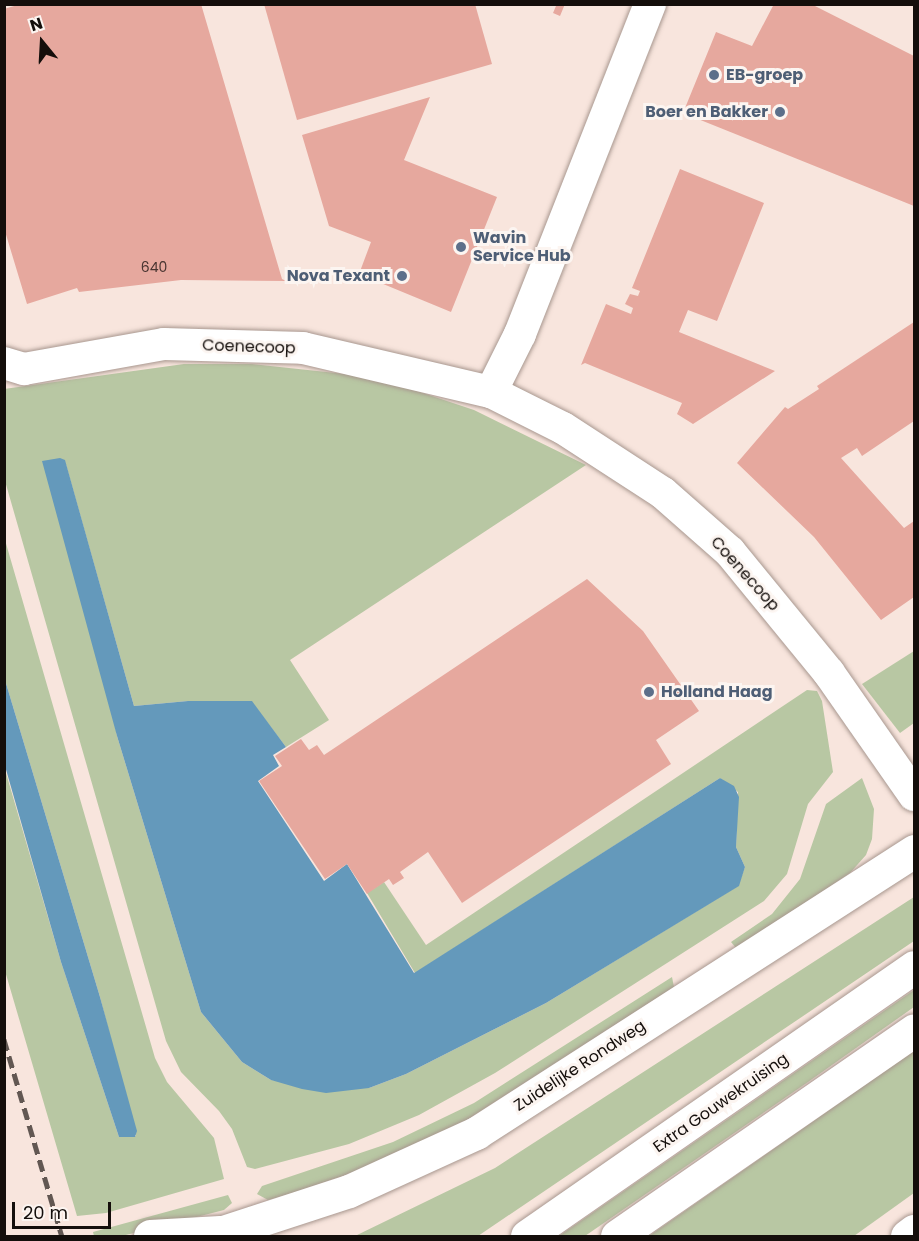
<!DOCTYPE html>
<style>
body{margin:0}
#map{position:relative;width:919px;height:1241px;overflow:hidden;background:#f8e5dd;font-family:Poppins,sans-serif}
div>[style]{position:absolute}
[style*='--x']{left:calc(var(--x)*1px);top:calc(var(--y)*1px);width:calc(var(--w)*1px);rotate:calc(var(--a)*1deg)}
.green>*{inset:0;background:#b8c7a3}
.water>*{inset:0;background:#6499bb}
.building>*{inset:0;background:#e6a89e}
.roads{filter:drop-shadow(0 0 2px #a8978f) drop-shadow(0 0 2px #a8978f)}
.street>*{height:32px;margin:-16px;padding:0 16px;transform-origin:16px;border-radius:16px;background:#fff}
.secondary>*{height:33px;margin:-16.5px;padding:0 16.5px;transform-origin:16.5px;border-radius:16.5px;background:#fff}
.primary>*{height:33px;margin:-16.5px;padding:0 16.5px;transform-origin:16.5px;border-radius:16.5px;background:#fff}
.highway>*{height:33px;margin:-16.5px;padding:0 16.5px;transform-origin:16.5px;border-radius:16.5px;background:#fff}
.rail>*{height:4.5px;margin-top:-2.25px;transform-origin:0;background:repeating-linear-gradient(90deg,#625752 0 12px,transparent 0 18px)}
.dots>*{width:16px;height:16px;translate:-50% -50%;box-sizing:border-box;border:3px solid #fcf5f1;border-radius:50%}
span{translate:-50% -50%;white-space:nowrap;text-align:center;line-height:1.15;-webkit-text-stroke:6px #fcf5f1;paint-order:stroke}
.number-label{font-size:14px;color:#483430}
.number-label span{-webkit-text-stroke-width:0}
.service-label{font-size:16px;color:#4e5e75;font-weight:700}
.left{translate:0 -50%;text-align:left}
.right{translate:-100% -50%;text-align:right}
.street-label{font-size:16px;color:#140e0b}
.frame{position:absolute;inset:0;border:6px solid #140e0b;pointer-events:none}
.north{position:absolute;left:12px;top:12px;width:60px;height:60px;-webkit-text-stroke:4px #fcf5f1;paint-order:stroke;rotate:342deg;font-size:16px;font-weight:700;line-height:24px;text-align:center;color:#140e0b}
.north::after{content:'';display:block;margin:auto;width:21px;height:27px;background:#140e0b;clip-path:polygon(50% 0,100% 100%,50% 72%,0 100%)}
.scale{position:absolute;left:12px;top:1202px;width:99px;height:27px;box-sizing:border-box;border:3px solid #140e0b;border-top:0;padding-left:8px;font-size:18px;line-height:21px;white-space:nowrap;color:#140e0b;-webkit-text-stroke:4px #fcf5f1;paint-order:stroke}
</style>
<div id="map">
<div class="green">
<div style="clip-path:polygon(184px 364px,252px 364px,345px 374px,402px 386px,474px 410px,586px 465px,290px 660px,329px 720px,286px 747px,251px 701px,188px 701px,134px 706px,65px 461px,117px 736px,201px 1012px,242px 1062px,271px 1080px,369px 1088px,406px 1074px,546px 1003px,738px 886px,745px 867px,736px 847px,738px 792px,720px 778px,415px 973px,367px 893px,384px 882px,426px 945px,807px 690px,817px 691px,822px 701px,833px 772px,808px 804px,787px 874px,764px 901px,495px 1073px,419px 1115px,349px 1144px,255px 1169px,247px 1167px,232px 1129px,219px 1111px,181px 1072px,166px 1041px,5px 481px,4px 389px)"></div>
<div style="clip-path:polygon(5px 540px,155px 1058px,167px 1082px,214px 1138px,224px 1179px,106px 1213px,77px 1216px,5px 971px,4px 766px,61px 962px,119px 1137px,136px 1136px,100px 997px,5px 680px)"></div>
<div style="clip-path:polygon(914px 651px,914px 723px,900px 733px,862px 684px)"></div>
<div style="clip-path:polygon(862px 778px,874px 809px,872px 839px,866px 855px,850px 873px,737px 949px,731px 942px,772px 914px,800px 879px,826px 804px)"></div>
<div style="clip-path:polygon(914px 897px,914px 941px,478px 1236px,355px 1236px,495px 1168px)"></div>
<div style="clip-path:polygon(672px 977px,674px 987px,462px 1123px,360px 1170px,290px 1194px,268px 1200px,257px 1194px,262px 1186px,393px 1142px,474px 1103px)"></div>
<div style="clip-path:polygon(914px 990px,914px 1007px,808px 1082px,585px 1236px,559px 1236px)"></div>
<div style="clip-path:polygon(914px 1051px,914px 1193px,854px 1236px,649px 1236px)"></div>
<div style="clip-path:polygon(228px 1195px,232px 1203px,224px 1210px,122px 1236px,94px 1236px,93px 1232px)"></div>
</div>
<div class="water">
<div style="clip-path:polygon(60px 458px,65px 460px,134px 706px,188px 701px,252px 701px,286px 747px,273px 755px,279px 766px,258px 781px,324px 881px,347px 864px,414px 973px,720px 778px,734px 786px,739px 797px,736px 847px,745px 867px,739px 886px,546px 1003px,406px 1074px,369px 1088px,326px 1093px,302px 1089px,271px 1080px,242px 1062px,201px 1012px,117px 736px,42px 461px)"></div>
<div style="clip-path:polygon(5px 680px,100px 997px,137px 1131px,135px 1137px,119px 1137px,61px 962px,5px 766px)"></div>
</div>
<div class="building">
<div style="clip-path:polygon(21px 4px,201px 4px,282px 279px,286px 281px,181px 280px,79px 292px,77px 288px,27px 304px,4px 228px,4px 9px)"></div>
<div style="clip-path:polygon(264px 4px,475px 4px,492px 64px,297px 120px)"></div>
<div style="clip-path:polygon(551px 4px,565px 4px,560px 16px,553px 13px,556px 6px)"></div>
<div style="clip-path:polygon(774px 4px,811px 4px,914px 56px,914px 206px,683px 113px,716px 32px,752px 46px)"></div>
<div style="clip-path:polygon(430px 97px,404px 160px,497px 197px,451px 312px,359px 274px,371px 242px,329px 226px,302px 135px)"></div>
<div style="clip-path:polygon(680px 169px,764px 203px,717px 321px,688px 310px,679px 332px,775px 371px,693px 424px,677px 414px,682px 403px,585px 363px,581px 365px,606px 304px,631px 314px,633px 308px,625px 304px,630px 294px,638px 296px,640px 291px,632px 288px)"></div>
<div style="clip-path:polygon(914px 322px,914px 421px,862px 456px,857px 448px,841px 458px,904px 528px,914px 521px,914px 597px,881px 620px,814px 537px,737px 463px,785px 407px,788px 409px,819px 389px,817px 386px)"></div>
<div style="clip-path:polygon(587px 579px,643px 631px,699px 711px,656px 740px,671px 764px,462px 903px,428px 852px,400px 872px,404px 878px,393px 885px,389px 879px,367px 894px,347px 864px,325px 879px,259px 781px,282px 766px,275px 756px,301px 739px,309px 750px,317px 745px,324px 755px)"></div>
</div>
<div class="roads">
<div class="street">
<div style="--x:650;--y:4;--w:355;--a:111.5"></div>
<div style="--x:520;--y:334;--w:65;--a:116.6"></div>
<div style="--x:491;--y:392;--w:80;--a:26.6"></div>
<div style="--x:563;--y:428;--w:119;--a:33"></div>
<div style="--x:663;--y:493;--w:89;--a:41.4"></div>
<div style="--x:730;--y:552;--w:156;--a:50.7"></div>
<div style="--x:829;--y:673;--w:149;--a:55.1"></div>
<div style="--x:4;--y:363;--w:21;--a:17"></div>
<div style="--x:24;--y:369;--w:142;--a:-10.1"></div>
<div style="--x:164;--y:344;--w:139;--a:1.6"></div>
<div style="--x:303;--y:348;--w:193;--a:13.2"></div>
</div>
<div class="secondary">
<div style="--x:150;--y:1236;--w:70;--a:-3.3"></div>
<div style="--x:211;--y:1236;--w:145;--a:-18.1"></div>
<div style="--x:349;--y:1191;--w:140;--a:-24.5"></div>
<div style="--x:476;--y:1133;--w:521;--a:-32.77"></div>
</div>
<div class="primary">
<div style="--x:527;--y:1236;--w:471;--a:-34.8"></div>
<div style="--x:617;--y:1236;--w:361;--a:-34.7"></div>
</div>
<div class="highway">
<div style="--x:907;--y:1236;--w:9;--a:-36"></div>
</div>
</div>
<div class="rail">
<div style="--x:4;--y:1039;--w:205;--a:73.6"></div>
</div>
<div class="dots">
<div style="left:714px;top:75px;background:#5c6f8a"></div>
<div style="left:780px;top:112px;background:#5c6f8a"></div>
<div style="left:461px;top:247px;background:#5c6f8a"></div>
<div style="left:402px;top:276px;background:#5c6f8a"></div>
<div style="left:649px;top:692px;background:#5c6f8a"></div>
</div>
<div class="number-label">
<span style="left:154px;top:267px">640</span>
</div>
<div class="service-label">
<span class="left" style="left:726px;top:75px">EB-groep</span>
<span class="right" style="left:768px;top:112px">Boer en Bakker</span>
<span class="left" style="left:473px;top:247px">Wavin<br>Service Hub</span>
<span class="right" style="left:390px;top:276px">Nova Texant</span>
<span class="left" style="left:661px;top:692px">Holland Haag</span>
</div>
<div class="street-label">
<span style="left:249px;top:347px;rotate:2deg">Coenecoop</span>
<span style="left:745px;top:574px;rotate:48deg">Coenecoop</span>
<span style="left:580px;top:1066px;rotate:-33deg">Zuidelijke Rondweg</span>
<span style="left:721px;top:1103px;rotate:-35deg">Extra Gouwekruising</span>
</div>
<div class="frame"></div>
<div class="north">N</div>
<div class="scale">20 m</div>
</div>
